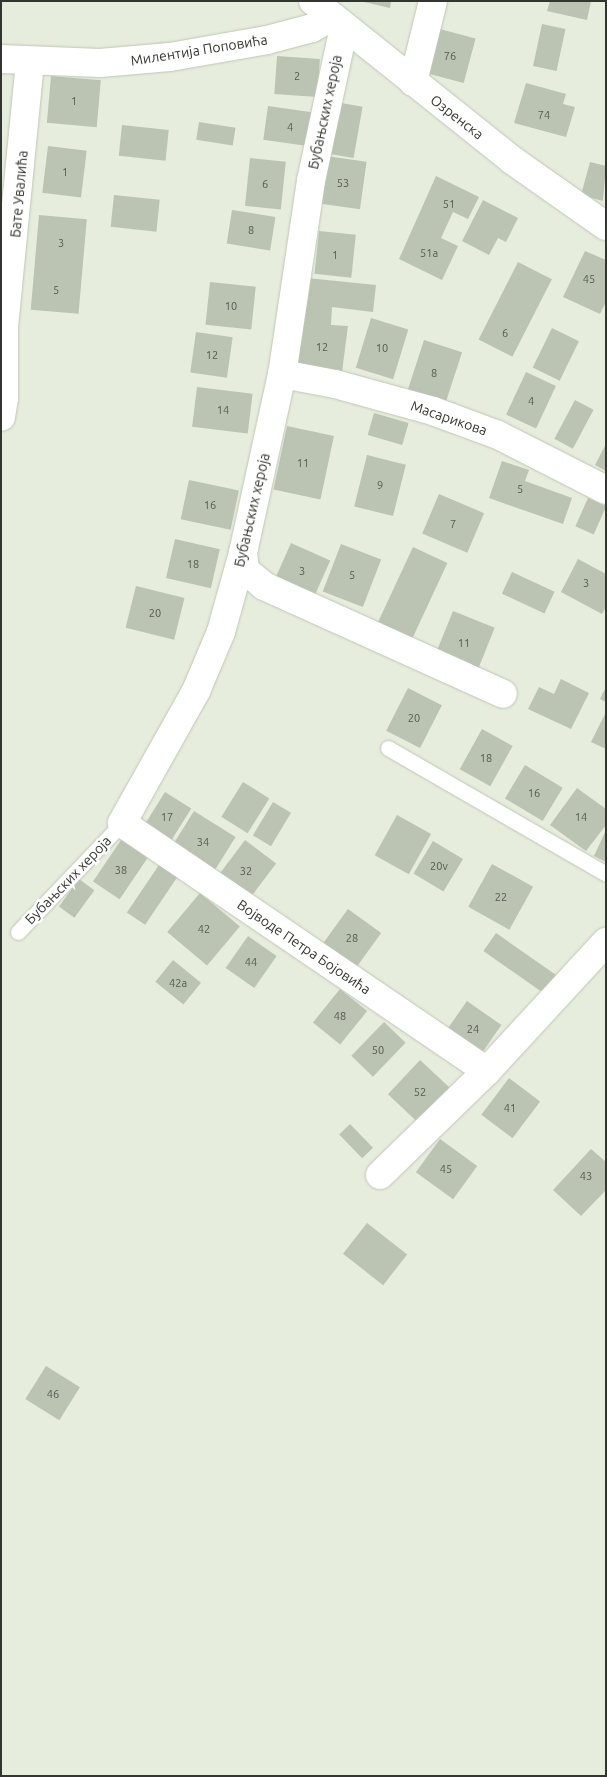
<!DOCTYPE html>
<meta charset="utf-8">
<style>
body{margin:0}
#map{position:relative;width:607px;height:1777px;overflow:hidden;background:#e6eddd;font-family:Ubuntu,sans-serif}
div>[style]{position:absolute}
[style*='--x']{left:calc(var(--x)*1px);top:calc(var(--y)*1px);width:calc(var(--w)*1px);rotate:calc(var(--a)*1deg)}
.building>*{inset:0;background:#bbc3b3;transform-origin:0 0}
.roads{filter:drop-shadow(0 0 1px #bfc6b6) drop-shadow(0 0 1px #bfc6b6)}
.lane>*{height:15px;margin:-7.5px;padding:0 7.5px;transform-origin:7.5px;border-radius:7.5px;background:#fff}
.street>*{height:28px;margin:-14px;padding:0 14px;transform-origin:14px;border-radius:14px;background:#fff}
span{translate:-50% -50%;white-space:nowrap;text-align:center;line-height:1.15;-webkit-text-stroke:5px #fff;paint-order:stroke}
.number-label{font-size:11px;color:#555951}
.number-label span{-webkit-text-stroke-width:0}
.street-label{font-size:14px;color:#333630}
.frame{position:absolute;inset:0;border:2px solid #333630;pointer-events:none}
</style>
<div id="map">
<div class="building">
<div style="clip-path:polygon(360px 1px,391px 1px,390px 8px)"></div>
<div style="clip-path:polygon(550px 1px,591px 1px,587px 20px,547px 11px)"></div>
<div style="left:542px;top:24px;width:24px;height:43px;rotate:12deg"></div>
<div style="left:436px;top:28px;width:41px;height:46px;rotate:15deg"></div>
<div style="left:277px;top:56px;width:43px;height:38px;rotate:4deg"></div>
<div style="left:51px;top:76px;width:50px;height:47px;rotate:5deg"></div>
<div style="clip-path:polygon(526px 83px,566px 94px,563px 104px,575px 107px,566px 137px,514px 123px)"></div>
<div style="left:335px;top:102px;width:28px;height:52px;rotate:10deg"></div>
<div style="left:268px;top:106px;width:50px;height:34px;rotate:8deg"></div>
<div style="left:199px;top:122px;width:37px;height:18px;rotate:9deg"></div>
<div style="left:122px;top:125px;width:47px;height:31px;rotate:6deg"></div>
<div style="left:48px;top:146px;width:39px;height:47px;rotate:7deg"></div>
<div style="left:326px;top:156px;width:41px;height:48px;rotate:8deg"></div>
<div style="left:250px;top:158px;width:36px;height:48px;rotate:6deg"></div>
<div style="clip-path:polygon(590px 162px,606px 166px,603px 201px,581px 195px)"></div>
<div style="clip-path:polygon(436px 176px,479px 197px,468px 219px,453px 212px,441px 238px,458px 246px,442px 280px,399px 259px)"></div>
<div style="left:114px;top:195px;width:46px;height:32px;rotate:6deg"></div>
<div style="clip-path:polygon(483px 200px,518px 218px,506px 242px,498px 238px,489px 255px,462px 241px)"></div>
<div style="left:232px;top:210px;width:44px;height:34px;rotate:9deg"></div>
<div style="left:39px;top:215px;width:48px;height:95px;rotate:5deg"></div>
<div style="left:319px;top:231px;width:37px;height:43px;rotate:6deg"></div>
<div style="clip-path:polygon(585px 251px,606px 260px,606px 302px,600px 314px,563px 297px)"></div>
<div style="left:518px;top:262px;width:38px;height:87px;rotate:27deg"></div>
<div style="clip-path:polygon(307px 278px,376px 285px,373px 312px,332px 307px,331px 325px,348px 326px,342px 372px,297px 367px)"></div>
<div style="left:210px;top:282px;width:46px;height:43px;rotate:6deg"></div>
<div style="left:371px;top:318px;width:39px;height:52px;rotate:17deg"></div>
<div style="left:552px;top:328px;width:30px;height:44px;rotate:26deg"></div>
<div style="left:196px;top:332px;width:37px;height:41px;rotate:8deg"></div>
<div style="left:424px;top:340px;width:40px;height:56px;rotate:18deg"></div>
<div style="left:526px;top:372px;width:33px;height:47px;rotate:25deg"></div>
<div style="left:197px;top:387px;width:56px;height:40px;rotate:7deg"></div>
<div style="left:575px;top:400px;width:21px;height:44px;rotate:28deg"></div>
<div style="left:374px;top:413px;width:36px;height:23px;rotate:16deg"></div>
<div style="left:287px;top:426px;width:48px;height:65px;rotate:12deg"></div>
<div style="clip-path:polygon(606px 444px,606px 471px,595px 465px)"></div>
<div style="left:367px;top:455px;width:40px;height:53px;rotate:14deg"></div>
<div style="clip-path:polygon(502px 461px,529px 470px,525px 481px,572px 498px,563px 524px,489px 498px)"></div>
<div style="left:189px;top:480px;width:51px;height:40px;rotate:12deg"></div>
<div style="left:439px;top:494px;width:49px;height:43px;rotate:23deg"></div>
<div style="left:588px;top:498px;width:20px;height:31px;rotate:24deg"></div>
<div style="left:175px;top:539px;width:46px;height:40px;rotate:13deg"></div>
<div style="left:291px;top:543px;width:43px;height:43px;rotate:24deg"></div>
<div style="left:341px;top:544px;width:43px;height:51px;rotate:21deg"></div>
<div style="left:413px;top:547px;width:38px;height:84px;rotate:25deg"></div>
<div style="clip-path:polygon(578px 559px,606px 574px,606px 607px,602px 614px,561px 592px)"></div>
<div style="left:512px;top:572px;width:47px;height:24px;rotate:25deg"></div>
<div style="left:136px;top:586px;width:50px;height:43px;rotate:14deg"></div>
<div style="left:453px;top:611px;width:45px;height:50px;rotate:22deg"></div>
<div style="clip-path:polygon(561px 679px,589px 693px,571px 729px,528px 709px,539px 687px,554px 694px)"></div>
<div style="clip-path:polygon(606px 687px,606px 702px,600px 699px)"></div>
<div style="left:408px;top:688px;width:38px;height:48px;rotate:27deg"></div>
<div style="clip-path:polygon(606px 712px,606px 749px,591px 742px)"></div>
<div style="left:482px;top:729px;width:35px;height:46px;rotate:29deg"></div>
<div style="left:525px;top:765px;width:44px;height:39px;rotate:31deg"></div>
<div style="left:243px;top:782px;width:31px;height:41px;rotate:32deg"></div>
<div style="clip-path:polygon(577px 788px,606px 809px,606px 825px,586px 851px,550px 825px)"></div>
<div style="left:165px;top:792px;width:31px;height:40px;rotate:32deg"></div>
<div style="left:273px;top:802px;width:21px;height:39px;rotate:31deg"></div>
<div style="left:194px;top:811px;width:49px;height:43px;rotate:32deg"></div>
<div style="left:397px;top:815px;width:39px;height:46px;rotate:29deg"></div>
<div style="clip-path:polygon(606px 830px,606px 862px,594px 856px)"></div>
<div style="left:121px;top:840px;width:32px;height:50px;rotate:34deg"></div>
<div style="left:245px;top:840px;width:39px;height:49px;rotate:37deg"></div>
<div style="left:433px;top:841px;width:35px;height:38px;rotate:31deg"></div>
<div style="left:161px;top:862px;width:22px;height:61px;rotate:34deg"></div>
<div style="left:492px;top:864px;width:47px;height:49px;rotate:29deg"></div>
<div style="left:79px;top:879px;width:19px;height:34px;rotate:36deg"></div>
<div style="left:200px;top:893px;width:52px;height:51px;rotate:40deg"></div>
<div style="left:348px;top:909px;width:41px;height:43px;rotate:36deg"></div>
<div style="left:496px;top:933px;width:79px;height:22px;rotate:35deg"></div>
<div style="left:248px;top:936px;width:35px;height:39px;rotate:35deg"></div>
<div style="left:173px;top:960px;width:36px;height:28px;rotate:39deg"></div>
<div style="left:340px;top:989px;width:35px;height:43px;rotate:39deg"></div>
<div style="left:467px;top:1001px;width:42px;height:39px;rotate:35deg"></div>
<div style="left:384px;top:1022px;width:30px;height:47px;rotate:44deg"></div>
<div style="left:420px;top:1060px;width:44px;height:47px;rotate:43deg"></div>
<div style="left:509px;top:1078px;width:39px;height:46px;rotate:37deg"></div>
<div style="left:350px;top:1124px;width:33px;height:15px;rotate:46deg"></div>
<div style="left:440px;top:1139px;width:46px;height:41px;rotate:36deg"></div>
<div style="clip-path:polygon(591px 1149px,606px 1162px,606px 1190px,581px 1216px,553px 1190px)"></div>
<div style="left:367px;top:1223px;width:51px;height:39px;rotate:38deg"></div>
<div style="left:46px;top:1366px;width:40px;height:39px;rotate:32deg"></div>
</div>
<div class="roads">
<div class="lane">
<div style="--x:388;--y:748;--w:252;--a:30"></div>
<div style="--x:18;--y:932;--w:151;--a:-46.3"></div>
</div>
<div class="street">
<div style="--x:313;--y:1;--w:255;--a:38.6"></div>
<div style="--x:512;--y:160;--w:115;--a:35.1"></div>
<div style="--x:344;--y:27;--w:157;--a:102.1"></div>
<div style="--x:311;--y:181;--w:195;--a:98.5"></div>
<div style="--x:282;--y:374;--w:183;--a:102.3"></div>
<div style="--x:243;--y:553;--w:82;--a:105.6"></div>
<div style="--x:221;--y:632;--w:64;--a:113"></div>
<div style="--x:196;--y:691;--w:151;--a:119.3"></div>
<div style="--x:122;--y:823;--w:441;--a:34.2"></div>
<div style="--x:1;--y:59;--w:99;--a:2.3"></div>
<div style="--x:100;--y:63;--w:70;--a:-4.9"></div>
<div style="--x:170;--y:57;--w:98;--a:-9.9"></div>
<div style="--x:267;--y:40;--w:47;--a:-14.9"></div>
<div style="--x:312;--y:28;--w:23;--a:-29"></div>
<div style="--x:413;--y:82;--w:83;--a:-76.1"></div>
<div style="--x:282;--y:374;--w:54;--a:10.7"></div>
<div style="--x:335;--y:384;--w:102;--a:15.4"></div>
<div style="--x:433;--y:411;--w:69;--a:20.3"></div>
<div style="--x:498;--y:435;--w:121;--a:27"></div>
<div style="--x:1;--y:417;--w:19;--a:-81"></div>
<div style="--x:4;--y:398;--w:71;--a:-90"></div>
<div style="--x:4;--y:327;--w:267;--a:-84.4"></div>
<div style="--x:243;--y:553;--w:17;--a:83"></div>
<div style="--x:245;--y:570;--w:25;--a:40"></div>
<div style="--x:264;--y:586;--w:262;--a:24.3"></div>
<div style="--x:380;--y:1175;--w:149;--a:-44.2"></div>
<div style="--x:487;--y:1071;--w:176;--a:-47.3"></div>
</div>
</div>
<div class="number-label">
<span style="left:450px;top:56px">76</span>
<span style="left:297px;top:76px">2</span>
<span style="left:74px;top:101px">1</span>
<span style="left:544px;top:115px">74</span>
<span style="left:290px;top:127px">4</span>
<span style="left:65px;top:172px">1</span>
<span style="left:343px;top:183px">53</span>
<span style="left:265px;top:184px">6</span>
<span style="left:449px;top:204px">51</span>
<span style="left:251px;top:230px">8</span>
<span style="left:61px;top:243px">3</span>
<span style="left:429px;top:253px">51a</span>
<span style="left:335px;top:255px">1</span>
<span style="left:589px;top:279px">45</span>
<span style="left:56px;top:290px">5</span>
<span style="left:231px;top:306px">10</span>
<span style="left:505px;top:333px">6</span>
<span style="left:322px;top:347px">12</span>
<span style="left:382px;top:348px">10</span>
<span style="left:212px;top:355px">12</span>
<span style="left:434px;top:373px">8</span>
<span style="left:531px;top:401px">4</span>
<span style="left:223px;top:410px">14</span>
<span style="left:303px;top:463px">11</span>
<span style="left:380px;top:485px">9</span>
<span style="left:520px;top:489px">5</span>
<span style="left:210px;top:505px">16</span>
<span style="left:453px;top:524px">7</span>
<span style="left:193px;top:564px">18</span>
<span style="left:302px;top:571px">3</span>
<span style="left:352px;top:575px">5</span>
<span style="left:586px;top:583px">3</span>
<span style="left:155px;top:613px">20</span>
<span style="left:464px;top:643px">11</span>
<span style="left:414px;top:718px">20</span>
<span style="left:486px;top:758px">18</span>
<span style="left:534px;top:793px">16</span>
<span style="left:167px;top:817px">17</span>
<span style="left:581px;top:817px">14</span>
<span style="left:203px;top:842px">34</span>
<span style="left:439px;top:866px">20v</span>
<span style="left:121px;top:870px">38</span>
<span style="left:246px;top:871px">32</span>
<span style="left:501px;top:897px">22</span>
<span style="left:204px;top:929px">42</span>
<span style="left:352px;top:938px">28</span>
<span style="left:251px;top:962px">44</span>
<span style="left:178px;top:983px">42a</span>
<span style="left:340px;top:1016px">48</span>
<span style="left:473px;top:1029px">24</span>
<span style="left:378px;top:1050px">50</span>
<span style="left:420px;top:1092px">52</span>
<span style="left:510px;top:1108px">41</span>
<span style="left:446px;top:1169px">45</span>
<span style="left:586px;top:1176px">43</span>
<span style="left:53px;top:1394px">46</span>
</div>
<div class="street-label">
<span style="left:199px;top:50px;rotate:-9deg">Милентија Поповића</span>
<span style="left:325px;top:112px;rotate:-78deg">Бубањских хероја</span>
<span style="left:457px;top:117px;rotate:38deg">Озренска</span>
<span style="left:19px;top:194px;rotate:-85deg">Бате Увалића</span>
<span style="left:449px;top:418px;rotate:19deg">Масарикова</span>
<span style="left:252px;top:510px;rotate:-77deg">Бубањских хероја</span>
<span style="left:68px;top:880px;rotate:-46deg">Бубањских хероја</span>
<span style="left:304px;top:947px;rotate:34deg">Војводе Петра Бојовића</span>
</div>
<div class="frame"></div>
</div>
